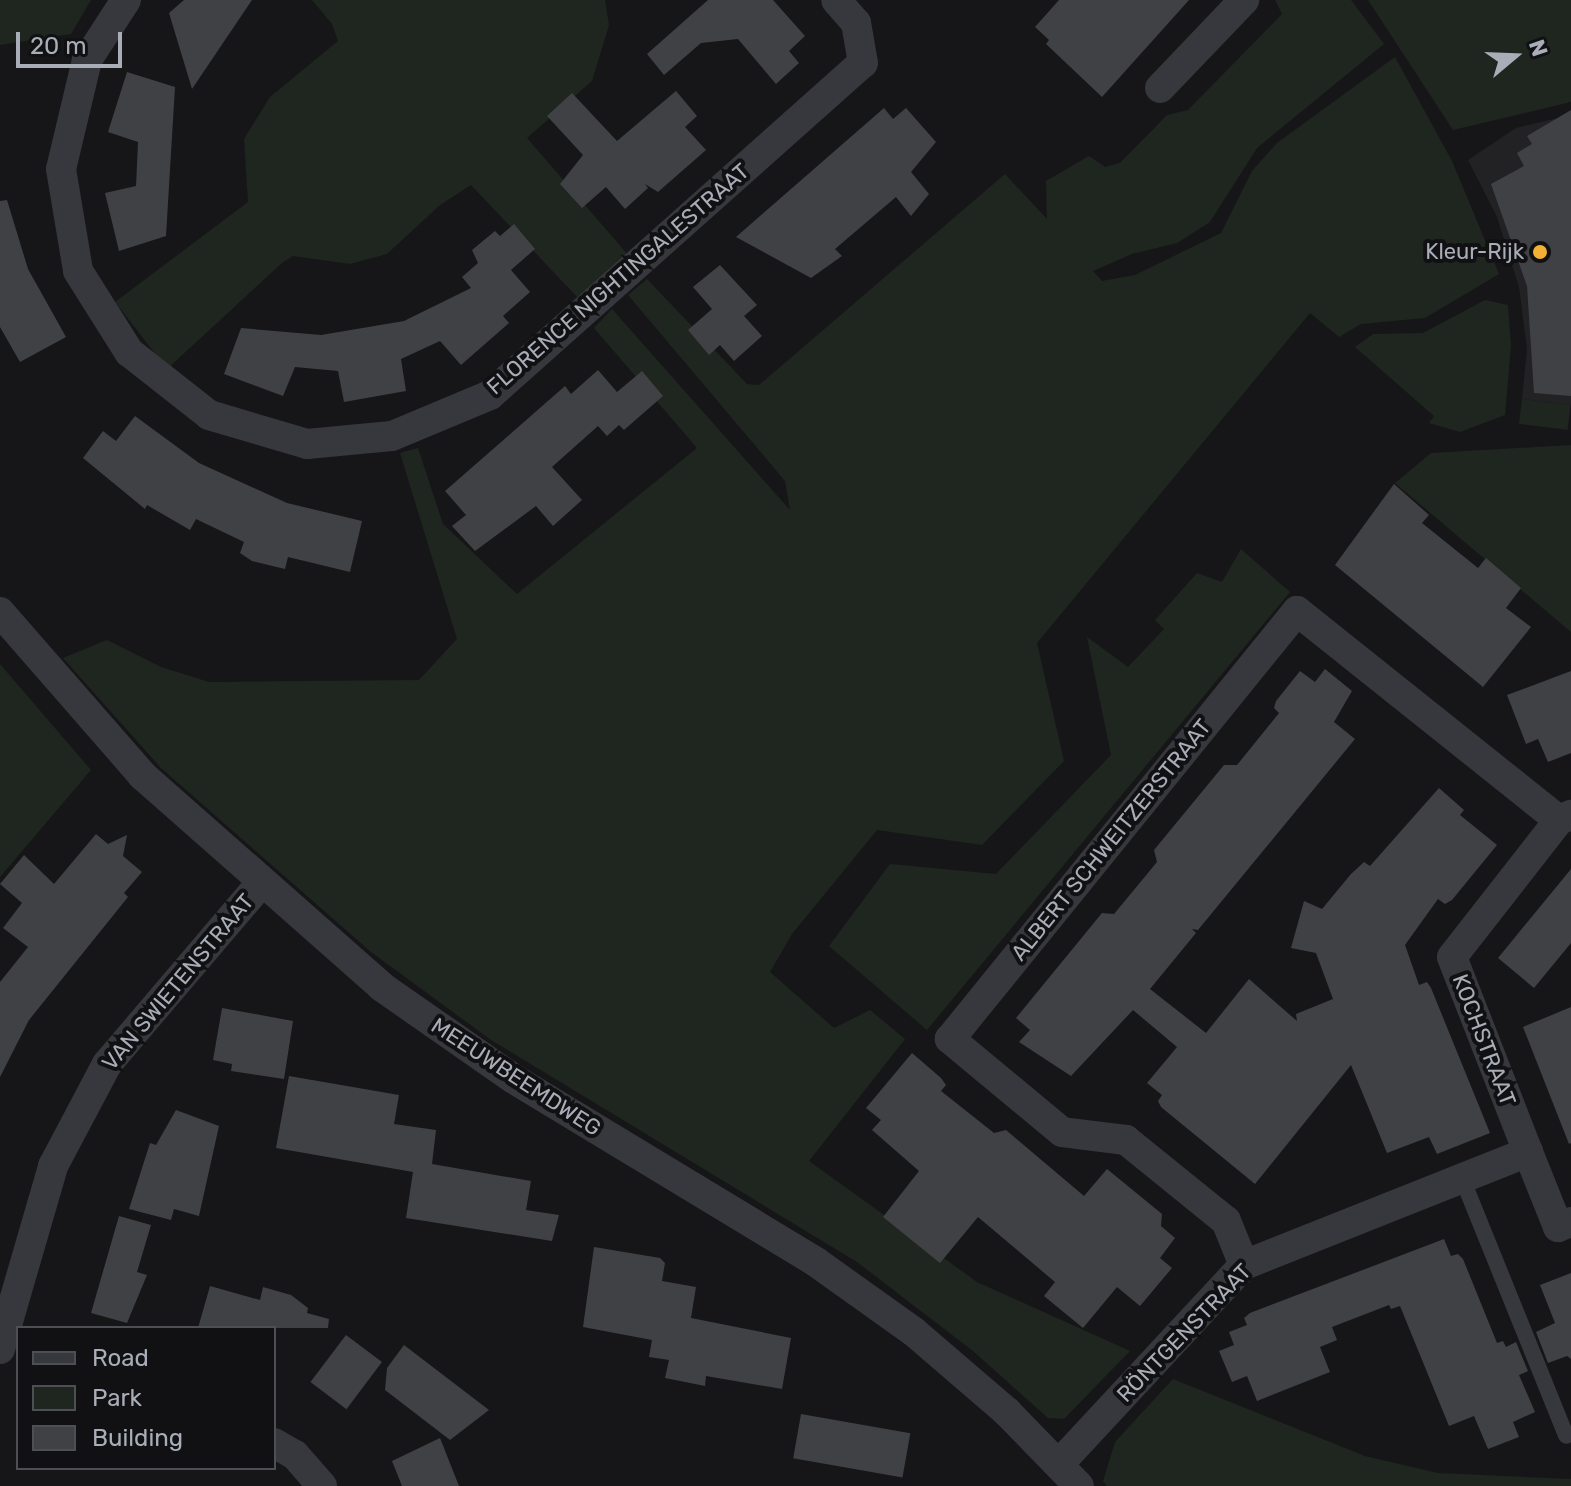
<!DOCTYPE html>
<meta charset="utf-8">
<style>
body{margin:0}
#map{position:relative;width:1571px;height:1486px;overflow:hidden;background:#161618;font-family:Rubik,sans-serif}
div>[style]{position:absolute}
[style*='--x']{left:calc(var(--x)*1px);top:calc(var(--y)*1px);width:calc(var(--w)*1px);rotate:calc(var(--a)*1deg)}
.built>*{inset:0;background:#222225}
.green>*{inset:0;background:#1e261f;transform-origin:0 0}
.building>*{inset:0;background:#404145;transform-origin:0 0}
.service>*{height:16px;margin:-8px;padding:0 8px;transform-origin:8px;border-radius:8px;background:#37383d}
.minor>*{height:30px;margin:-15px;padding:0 15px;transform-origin:15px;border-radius:15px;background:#37383d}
.dots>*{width:22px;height:22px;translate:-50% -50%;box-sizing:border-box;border:4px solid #111113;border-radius:50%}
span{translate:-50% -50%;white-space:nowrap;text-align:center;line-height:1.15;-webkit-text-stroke:8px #111113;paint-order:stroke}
.poi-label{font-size:22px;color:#a8adb8}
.right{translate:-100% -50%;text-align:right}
.street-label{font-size:22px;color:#a8adb8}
.legend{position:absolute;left:16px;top:1326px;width:260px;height:144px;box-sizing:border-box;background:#111113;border:2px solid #4d4f55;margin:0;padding:10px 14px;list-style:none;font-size:24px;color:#a8adb8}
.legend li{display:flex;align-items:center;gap:16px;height:40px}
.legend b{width:40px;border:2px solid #4d4f55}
.north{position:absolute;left:1475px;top:16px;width:80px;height:80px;-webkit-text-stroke:6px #111113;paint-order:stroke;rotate:71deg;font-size:22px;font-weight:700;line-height:32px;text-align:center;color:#a8adb8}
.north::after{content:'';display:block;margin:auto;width:28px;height:36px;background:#a8adb8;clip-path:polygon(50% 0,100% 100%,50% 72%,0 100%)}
.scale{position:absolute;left:16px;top:32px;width:106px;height:36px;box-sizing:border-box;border:4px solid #a8adb8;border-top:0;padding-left:10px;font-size:24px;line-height:28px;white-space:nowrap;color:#a8adb8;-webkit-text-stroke:6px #111113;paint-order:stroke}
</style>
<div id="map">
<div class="built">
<div style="clip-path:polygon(1571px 115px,1571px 405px,1522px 399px,1527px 349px,1519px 287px,1497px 217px,1468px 160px,1516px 128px)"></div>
</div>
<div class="green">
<div style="clip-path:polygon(0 0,91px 0,71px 34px,0 45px)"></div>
<div style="clip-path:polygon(312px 0,605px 0,609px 25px,592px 81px,527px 138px,629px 256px,580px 300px,471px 185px,440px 205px,387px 254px,350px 264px,293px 256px,283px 262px,167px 369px,115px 302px,248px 202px,244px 139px,270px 97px,338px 41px,332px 24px)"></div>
<div style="clip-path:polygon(1275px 0,1351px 0,1384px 44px,1257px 148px,1210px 222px,1177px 243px,1132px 254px,1093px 271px,1102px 281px,1135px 275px,1221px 233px,1252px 171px,1277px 143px,1395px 57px,1452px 161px,1499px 274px,1425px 318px,1361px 324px,1339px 337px,1310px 313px,1037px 643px,1064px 761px,982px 845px,877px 830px,792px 934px,770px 972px,834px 1028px,870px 1010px,905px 1039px,809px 1161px,977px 1282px,1130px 1351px,1064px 1419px,1048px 1418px,973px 1351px,857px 1262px,491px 1040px,371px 952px,161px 768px,63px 658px,107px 640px,161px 667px,209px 682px,419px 680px,457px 639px,400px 453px,418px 448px,443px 524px,517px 594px,697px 448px,594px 328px,612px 309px,790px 510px,785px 481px,628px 295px,647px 279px,747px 384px,759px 385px,1005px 174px,1047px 219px,1046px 181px,1089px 156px,1105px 167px,1120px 163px,1167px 115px,1188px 110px,1282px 14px)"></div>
<div style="clip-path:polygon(1368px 0,1571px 0,1571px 102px,1453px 130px)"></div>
<div style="clip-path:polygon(1485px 300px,1508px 305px,1511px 346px,1505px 415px,1460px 432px,1429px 423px,1434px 416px,1355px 347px,1373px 334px,1423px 333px)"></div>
<div style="left:1522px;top:399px;width:49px;height:25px;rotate:7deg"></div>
<div style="clip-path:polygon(1571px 445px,1571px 632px,1395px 483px,1431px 453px)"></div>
<div style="clip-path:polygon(1241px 549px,1290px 592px,927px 1030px,829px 946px,890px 864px,996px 874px,1111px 755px,1087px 637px,1128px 667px,1164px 629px,1155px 620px,1197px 573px,1222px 582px)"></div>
<div style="clip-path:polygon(0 664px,91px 770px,0 877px)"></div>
<div style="clip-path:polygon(1173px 1379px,1365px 1456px,1438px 1473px,1571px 1479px,1571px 1486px,1107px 1486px,1103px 1481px,1115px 1442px)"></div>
</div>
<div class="building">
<div style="clip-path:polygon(184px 0,252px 0,192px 89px,169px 13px)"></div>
<div style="clip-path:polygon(708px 0,773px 0,805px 36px,789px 51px,799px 63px,776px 84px,738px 39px,701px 43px,664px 75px,647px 54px)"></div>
<div style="clip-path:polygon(1059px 0,1189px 0,1102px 97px,1046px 44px,1049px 40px,1035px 27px)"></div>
<div style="clip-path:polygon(127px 72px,175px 87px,166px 236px,119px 251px,105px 193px,136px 186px,138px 142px,108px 132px)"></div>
<div style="clip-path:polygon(676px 91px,697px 116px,685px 127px,706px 150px,658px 192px,645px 184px,648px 188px,625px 209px,606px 187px,582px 208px,560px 184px,583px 155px,547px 116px,572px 93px,617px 141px)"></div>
<div style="clip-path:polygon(884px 108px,893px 119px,906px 108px,936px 142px,911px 172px,929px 194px,911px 216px,896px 197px,835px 249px,842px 256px,811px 278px,736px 237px)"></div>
<div style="clip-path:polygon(1571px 110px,1571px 396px,1534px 393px,1527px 286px,1491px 184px,1524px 166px,1517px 153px,1532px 144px,1527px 136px)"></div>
<div style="clip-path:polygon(7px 200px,28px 269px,66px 337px,20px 362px,0 327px,0 201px)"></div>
<div style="clip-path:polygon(514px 224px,535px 249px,511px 270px,530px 292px,503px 316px,509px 323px,461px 365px,440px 341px,401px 359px,406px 391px,344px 402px,338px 371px,295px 367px,283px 396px,224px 374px,241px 328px,321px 335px,404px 321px,471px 288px,462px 277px,478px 263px,472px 250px,495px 231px,500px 236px)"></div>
<div style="clip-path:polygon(720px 265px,757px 305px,744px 316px,762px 336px,734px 361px,720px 345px,709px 355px,688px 330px,712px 309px,693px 287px)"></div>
<div style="clip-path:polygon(598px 370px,617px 392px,642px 371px,663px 396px,624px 430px,619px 425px,607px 436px,598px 426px,552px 467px,582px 500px,553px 526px,536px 506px,475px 551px,452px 526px,466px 515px,445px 491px,565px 386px,571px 394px)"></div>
<div style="clip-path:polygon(135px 416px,199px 463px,287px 503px,362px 521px,350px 572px,288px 557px,285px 569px,252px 561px,240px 553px,244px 542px,196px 519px,190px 530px,147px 505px,145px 509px,83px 458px,103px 431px,116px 441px)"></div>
<div style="clip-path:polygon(1394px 484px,1429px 515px,1422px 523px,1478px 568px,1486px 558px,1521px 588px,1506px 608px,1531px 627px,1483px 687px,1335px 565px)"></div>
<div style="clip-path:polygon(1325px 669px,1352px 691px,1334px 722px,1355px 739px,1198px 930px,1192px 929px,1196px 933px,1150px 989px,1206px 1033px,1249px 979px,1297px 1021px,1296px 1014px,1333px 999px,1316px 953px,1291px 948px,1304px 901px,1322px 909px,1351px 874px,1364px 862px,1370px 866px,1439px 788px,1464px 810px,1460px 815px,1497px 845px,1452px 900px,1445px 904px,1438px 899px,1405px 945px,1419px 985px,1427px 982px,1431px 988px,1490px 1133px,1437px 1154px,1429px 1137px,1387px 1153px,1351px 1065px,1255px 1184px,1161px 1107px,1158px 1101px,1162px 1095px,1147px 1083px,1177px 1047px,1133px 1010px,1071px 1076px,1019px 1042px,1030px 1030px,1016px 1018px,1102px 913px,1114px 914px,1157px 862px,1154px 850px,1224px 765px,1237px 765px,1279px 713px,1274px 708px,1276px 701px,1300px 671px,1315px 682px)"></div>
<div style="clip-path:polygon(1571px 671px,1571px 753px,1548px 762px,1538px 739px,1526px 744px,1507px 695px)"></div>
<div style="clip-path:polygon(96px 834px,108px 844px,127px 835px,123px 856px,142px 872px,124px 893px,128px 897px,29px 1020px,0 1077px,0 982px,28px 947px,3px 928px,22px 903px,0 884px,24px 855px,54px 884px)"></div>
<div style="clip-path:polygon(1571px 869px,1571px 943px,1534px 988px,1498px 958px)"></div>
<div style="clip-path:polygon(1571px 1007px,1571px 1143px,1569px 1144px,1523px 1027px)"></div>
<div style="clip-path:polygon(222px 1008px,293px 1021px,284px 1079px,231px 1071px,232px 1064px,213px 1060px)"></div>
<div style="clip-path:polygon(912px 1053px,941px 1078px,946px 1085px,941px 1091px,994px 1133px,1006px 1130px,1084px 1196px,1107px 1169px,1162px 1214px,1161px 1226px,1175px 1238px,1160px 1258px,1172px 1268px,1140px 1306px,1117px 1287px,1083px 1328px,1044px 1296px,1055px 1282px,978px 1217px,940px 1263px,883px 1217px,919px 1171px,872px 1130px,881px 1120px,866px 1108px)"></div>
<div style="clip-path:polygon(289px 1076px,399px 1095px,394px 1124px,436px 1130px,432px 1164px,531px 1181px,526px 1210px,559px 1215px,552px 1241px,406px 1218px,413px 1172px,276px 1148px)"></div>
<div style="clip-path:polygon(176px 1110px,219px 1126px,199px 1216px,174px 1209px,171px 1220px,129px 1209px,150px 1143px,156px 1145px)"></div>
<div style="clip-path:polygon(119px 1216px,151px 1225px,137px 1272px,147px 1275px,127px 1323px,91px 1313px)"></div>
<div style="clip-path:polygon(1444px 1239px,1451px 1256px,1458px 1254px,1463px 1259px,1497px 1343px,1503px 1341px,1506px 1347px,1516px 1342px,1528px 1371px,1519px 1375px,1535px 1412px,1513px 1422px,1519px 1437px,1488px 1449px,1474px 1416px,1449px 1426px,1400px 1306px,1391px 1309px,1389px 1305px,1332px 1327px,1337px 1340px,1320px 1347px,1330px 1372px,1257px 1401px,1247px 1376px,1232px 1382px,1219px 1351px,1234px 1345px,1229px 1332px,1247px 1325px,1244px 1318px,1250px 1313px)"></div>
<div style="clip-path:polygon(594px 1247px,660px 1258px,665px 1263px,662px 1281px,696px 1287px,691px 1318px,791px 1338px,782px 1389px,706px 1376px,705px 1386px,665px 1378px,669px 1360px,649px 1357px,652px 1340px,583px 1327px)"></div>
<div style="clip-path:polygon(1571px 1273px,1571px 1359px,1567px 1356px,1548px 1363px,1536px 1332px,1555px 1323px,1540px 1285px)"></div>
<div style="clip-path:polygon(210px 1286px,260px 1300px,263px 1287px,291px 1295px,308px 1308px,307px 1313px,329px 1319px,328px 1328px,198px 1328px)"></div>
<div style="left:346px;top:1335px;width:45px;height:59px;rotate:37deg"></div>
<div style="clip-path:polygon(404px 1345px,489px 1410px,450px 1440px,385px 1390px,387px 1368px)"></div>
<div style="left:801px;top:1414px;width:111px;height:45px;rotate:10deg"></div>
<div style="clip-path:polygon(440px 1438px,459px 1486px,402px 1486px,392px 1461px)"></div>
</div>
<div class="service">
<div style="--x:1462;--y:1178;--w:278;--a:68"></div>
</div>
<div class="minor">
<div style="--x:126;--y:0;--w:72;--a:123"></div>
<div style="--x:87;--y:60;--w:112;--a:103.4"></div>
<div style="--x:61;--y:169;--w:103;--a:80.5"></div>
<div style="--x:78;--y:271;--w:96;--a:57.8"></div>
<div style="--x:129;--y:352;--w:102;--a:38.2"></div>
<div style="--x:209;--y:415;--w:102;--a:16.5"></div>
<div style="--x:307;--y:444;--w:85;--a:-5.4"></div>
<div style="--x:392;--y:436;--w:106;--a:-22.7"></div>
<div style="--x:490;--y:395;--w:499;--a:-41.7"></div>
<div style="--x:863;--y:63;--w:41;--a:-99.9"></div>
<div style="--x:856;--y:23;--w:30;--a:-131"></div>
<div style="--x:1160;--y:88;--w:122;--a:-46.3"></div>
<div style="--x:0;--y:612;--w:218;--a:48.9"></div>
<div style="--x:143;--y:776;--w:319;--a:41.4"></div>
<div style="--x:382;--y:987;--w:161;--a:34.9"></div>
<div style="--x:514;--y:1079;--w:353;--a:31.2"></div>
<div style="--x:816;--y:1262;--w:120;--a:35.5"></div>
<div style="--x:914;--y:1332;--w:123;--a:40.7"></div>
<div style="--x:1007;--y:1412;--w:103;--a:45.8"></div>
<div style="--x:1528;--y:1152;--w:209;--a:-111.3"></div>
<div style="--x:1452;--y:957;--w:174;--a:-52"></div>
<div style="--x:1244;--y:1265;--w:48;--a:-112.2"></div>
<div style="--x:1226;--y:1221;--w:129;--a:-141"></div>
<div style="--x:1126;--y:1140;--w:64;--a:-172.9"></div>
<div style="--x:1062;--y:1132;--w:146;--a:-140.3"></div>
<div style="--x:950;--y:1039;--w:551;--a:-50.97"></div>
<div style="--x:1297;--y:611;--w:335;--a:38.6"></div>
<div style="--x:1559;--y:820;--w:13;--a:-23"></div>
<div style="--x:0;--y:1349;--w:191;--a:-73.8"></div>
<div style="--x:53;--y:1166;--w:115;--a:-62.1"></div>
<div style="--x:107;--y:1064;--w:236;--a:-49.6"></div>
<div style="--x:274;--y:1443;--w:24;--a:30"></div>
<div style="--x:295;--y:1455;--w:41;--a:48.9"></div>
<div style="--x:1059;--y:1464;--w:272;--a:-47.1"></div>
<div style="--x:1244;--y:1265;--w:306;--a:-21.7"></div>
<div style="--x:1528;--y:1152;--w:81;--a:68.2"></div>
<div style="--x:1558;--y:1227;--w:14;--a:-21"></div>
</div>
<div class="dots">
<div style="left:1540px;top:252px;background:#f2b134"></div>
</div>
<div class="poi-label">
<span class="right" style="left:1524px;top:252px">Kleur-Rijk</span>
</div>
<div class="street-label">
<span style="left:618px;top:279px;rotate:-41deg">FLORENCE NIGHTINGALESTRAAT</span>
<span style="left:1111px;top:840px;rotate:-51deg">ALBERT SCHWEITZERSTRAAT</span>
<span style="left:178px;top:982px;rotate:-50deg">VAN SWIETENSTRAAT</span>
<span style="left:1484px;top:1040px;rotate:69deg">KOCHSTRAAT</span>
<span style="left:516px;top:1077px;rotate:33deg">MEEUWBEEMDWEG</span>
<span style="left:1184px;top:1333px;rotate:-46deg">RÖNTGENSTRAAT</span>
</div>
<ul class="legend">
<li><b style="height:10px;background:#37383d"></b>Road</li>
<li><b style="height:22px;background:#1e261f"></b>Park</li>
<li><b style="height:22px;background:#404145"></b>Building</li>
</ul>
<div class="north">N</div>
<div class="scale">20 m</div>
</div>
